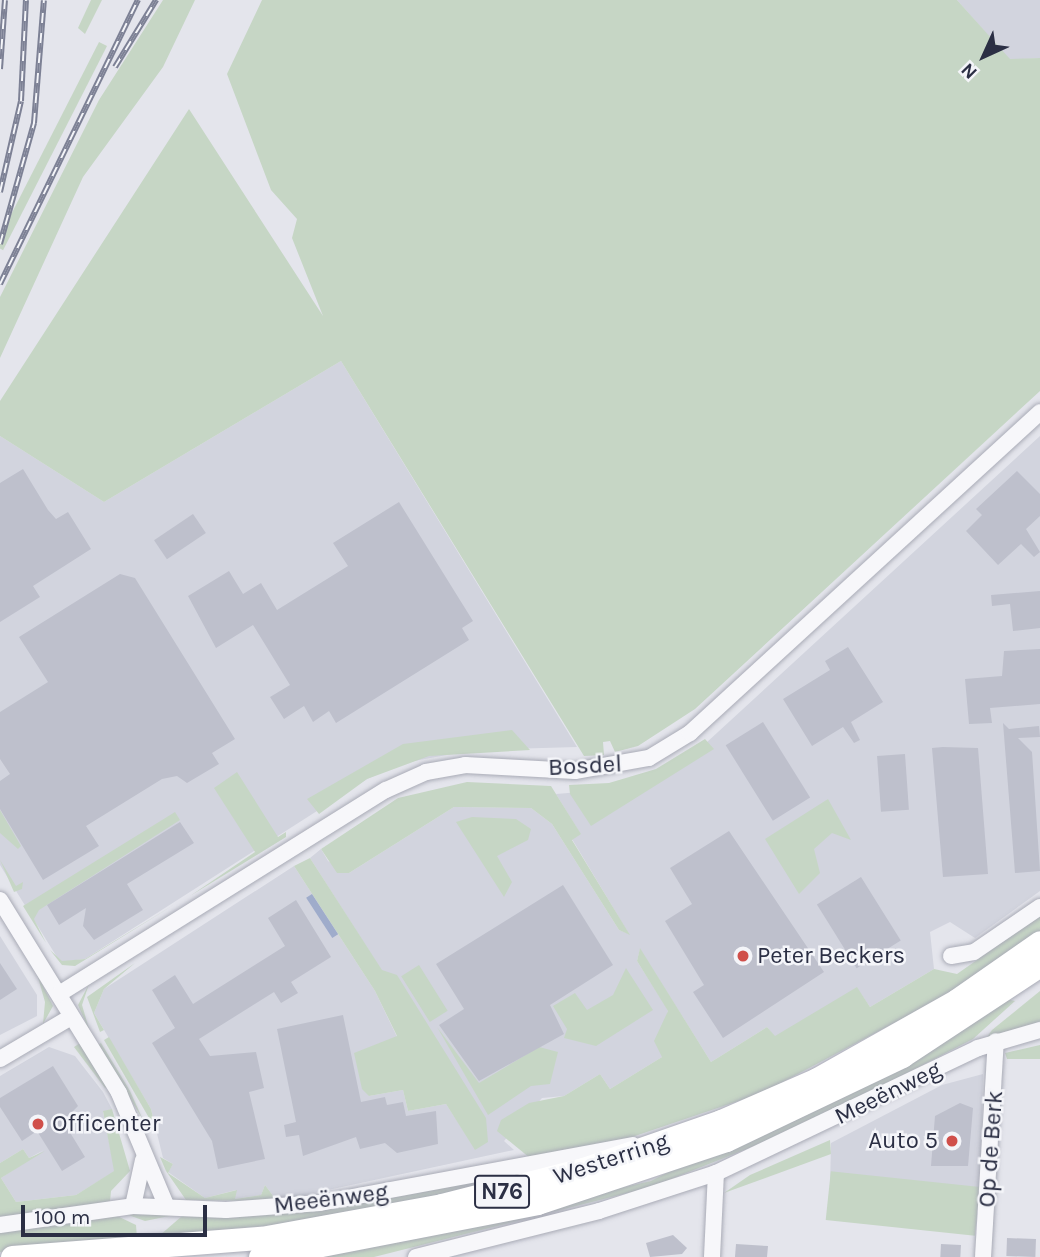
<!DOCTYPE html>
<meta charset="utf-8">
<style>
body{margin:0}
#map{position:relative;width:1040px;height:1257px;overflow:hidden;background:#e4e5ec;font-family:Karla,sans-serif}
div>[style]{position:absolute}
[style*='--x']{left:calc(var(--x)*1px);top:calc(var(--y)*1px);width:calc(var(--w)*1px);rotate:calc(var(--a)*1deg)}
.built>*{inset:0;background:#d2d4de}
.green>*{inset:0;background:#c6d6c5;transform-origin:0 0}
.water>*{inset:0;background:#9faccb;transform-origin:0 0}
.building>*{inset:0;background:#bec0cc;transform-origin:0 0}
.roads{filter:drop-shadow(0 0 2px #a9abb6) drop-shadow(0 0 2px #a9abb6)}
.minor>*{height:16px;margin:-8px;padding:0 8px;transform-origin:8px;border-radius:8px;background:#f7f7fa}
.highway>*{height:23px;margin:-11.5px;padding:0 11.5px;transform-origin:11.5px;border-radius:11.5px;background:#fff}
.rail>*{height:6px;margin-top:-3px;transform-origin:0;background:repeating-linear-gradient(90deg,#f4f5f9 0 10px,#7d8195 0 20px);box-sizing:border-box;border-block:2px solid #7d8195}
.dots>*{width:19px;height:19px;translate:-50% -50%;box-sizing:border-box;border:4px solid #f4f5f9;border-radius:50%}
span{translate:-50% -50%;white-space:nowrap;text-align:center;line-height:1.15;-webkit-text-stroke:5px #f4f5f9;paint-order:stroke}
.shield-label span{padding:2px 5px;background:#f4f5f9;border:2px solid;border-radius:5px;-webkit-text-stroke-width:0}
.shield-label{font-size:23px;color:#2b2f44;font-weight:700}
.street-label{font-size:24px;color:#2b2f44}
.poi-label{font-size:24px;color:#2b2f44}
.left{translate:0 -50%;text-align:left}
.right{translate:-100% -50%;text-align:right}
.north{position:absolute;left:949px;top:21px;width:70px;height:70px;-webkit-text-stroke:5px #f4f5f9;paint-order:stroke;rotate:225deg;font-size:19px;font-weight:700;line-height:28px;text-align:center;color:#2b2f44}
.north::after{content:'';display:block;margin:auto;width:24px;height:32px;background:#2b2f44;clip-path:polygon(50% 0,100% 100%,50% 72%,0 100%)}
.scale{position:absolute;left:21px;top:1205px;width:186px;height:32px;box-sizing:border-box;border:4px solid #2b2f44;border-top:0;padding-left:9px;font-size:21px;line-height:24px;white-space:nowrap;color:#2b2f44;-webkit-text-stroke:5px #f4f5f9;paint-order:stroke}
</style>
<div id="map">
<div class="built">
<div style="clip-path:polygon(957px 0,1040px 0,1040px 58px,1010px 60px)"></div>
<div style="clip-path:polygon(341px 361px,577px 747px,474px 750px,403px 763px,367px 779px,85px 959px,60px 962px,0 865px,0 436px,104px 502px)"></div>
<div style="clip-path:polygon(1040px 436px,1040px 891px,975px 938px,950px 922px,930px 932px,934px 969px,870px 1007px,857px 988px,775px 1037px,767px 1027px,711px 1062px,640px 949px,637px 961px,668px 1010px,662px 1057px,610px 1089px,600px 1074px,564px 1096px,542px 1098px,504px 1141px,514px 1150px,277px 1201px,265px 1185px,261px 1195px,234px 1199px,236px 1190px,205px 1198px,168px 1172px,173px 1164px,163px 1158px,151px 1109px,94px 1013px,104px 989px,294px 866px,375px 991px,397px 1037px,367px 1088px,369px 1096px,403px 1090px,408px 1111px,446px 1104px,476px 1150px,382px 971px,310px 858px,321px 849px,328px 861px,349px 873px,454px 807px,531px 808px,552px 824px,619px 930px,629px 934px,572px 839px,580px 833px,556px 794px,628px 788px,706px 743px)"></div>
<div style="clip-path:polygon(0 936px,37px 995px,37px 1016px,0 1035px)"></div>
<div style="clip-path:polygon(49px 1047px,75px 1056px,103px 1092px,112px 1109px,103px 1112px,115px 1171px,76px 1195px,16px 1202px,1px 1178px,44px 1150px,29px 1158px,23px 1149px,0 1163px,0 1076px)"></div>
<div style="clip-path:polygon(983px 1074px,980px 1187px,830px 1188px,831px 1143px,942px 1085px)"></div>
</div>
<div class="green">
<div style="clip-path:polygon(91px 0,102px 0,85px 34px,78px 28px)"></div>
<div style="clip-path:polygon(163px 0,195px 0,163px 67px,83px 177px,0 358px,0 297px,99px 100px)"></div>
<div style="clip-path:polygon(262px 0,957px 0,1010px 59px,1040px 58px,1040px 391px,695px 709px,638px 746px,615px 752px,610px 741px,603px 742px,604px 755px,584px 756px,341px 361px,104px 502px,0 436px,0 401px,189px 109px,323px 316px,292px 238px,297px 219px,271px 190px,227px 74px)"></div>
<div style="left:99px;top:42px;width:9px;height:229px;rotate:27deg"></div>
<div style="clip-path:polygon(512px 730px,530px 750px,429px 756px,367px 779px,319px 814px,307px 799px,403px 744px)"></div>
<div style="clip-path:polygon(705px 739px,714px 749px,591px 826px,570px 794px,569px 785px,609px 783px,656px 769px)"></div>
<div style="clip-path:polygon(237px 772px,278px 837px,286px 832px,286px 837px,190px 896px,255px 852px,214px 788px)"></div>
<div style="clip-path:polygon(467px 782px,551px 786px,581px 834px,572px 840px,630px 935px,619px 930px,552px 824px,531px 808px,454px 807px,349px 873px,337px 873px,321px 849px,398px 798px)"></div>
<div style="clip-path:polygon(828px 799px,851px 840px,832px 833px,814px 849px,820px 873px,799px 894px,765px 839px)"></div>
<div style="clip-path:polygon(0 810px,21px 846px,18px 849px,0 833px)"></div>
<div style="clip-path:polygon(175px 812px,180px 820px,39px 910px,34px 919px,46px 943px,23px 906px)"></div>
<div style="clip-path:polygon(472px 817px,516px 819px,531px 829px,528px 840px,497px 856px,512px 882px,504px 897px,456px 822px)"></div>
<div style="clip-path:polygon(310px 858px,382px 970px,397px 975px,486px 1118px,488px 1142px,475px 1150px,446px 1104px,408px 1111px,403px 1090px,369px 1096px,362px 1089px,354px 1053px,397px 1036px,375px 991px,294px 866px)"></div>
<div style="clip-path:polygon(0 860px,16px 886px,23px 882px,22px 889px,14px 892px)"></div>
<div style="clip-path:polygon(177px 903px,75px 966px,62px 965px,50px 950px,62px 961px,85px 959px)"></div>
<div style="clip-path:polygon(1040px 916px,1040px 932px,964px 986px,762px 1093px,632px 1137px,530px 1158px,497px 1131px,501px 1120px,529px 1103px,564px 1096px,600px 1074px,610px 1089px,662px 1057px,654px 1041px,668px 1011px,637px 961px,640px 948px,711px 1062px,767px 1027px,775px 1036px,857px 987px,870px 1007px,934px 969px,957px 974px)"></div>
<div style="clip-path:polygon(135px 963px,104px 989px,94px 1013px,104px 1030px,100px 1032px,87px 997px)"></div>
<div style="left:419px;top:965px;width:54px;height:21px;rotate:58deg"></div>
<div style="clip-path:polygon(626px 968px,653px 1010px,596px 1046px,564px 1038px,567px 1029px,553px 1006px,575px 993px,587px 1010px,613px 995px)"></div>
<div style="clip-path:polygon(37px 974px,53px 1006px,43px 1024px,45px 1002px)"></div>
<div style="clip-path:polygon(89px 984px,82px 1005px,90px 1032px,78px 1005px)"></div>
<div style="clip-path:polygon(1040px 991px,1040px 1022px,987px 1037px,992px 1030px)"></div>
<div style="clip-path:polygon(1006px 999px,1015px 1001px,973px 1039px,807px 1125px,651px 1187px,374px 1257px,317px 1257px,651px 1181px)"></div>
<div style="clip-path:polygon(437px 1027px,479px 1083px,539px 1047px,558px 1052px,550px 1084px,531px 1086px,488px 1115px)"></div>
<div style="clip-path:polygon(109px 1037px,151px 1109px,156px 1130px,104px 1040px)"></div>
<div style="clip-path:polygon(80px 1043px,107px 1087px,105px 1088px,74px 1047px)"></div>
<div style="clip-path:polygon(101px 1043px,130px 1091px,143px 1120px,98px 1045px)"></div>
<div style="clip-path:polygon(1040px 1045px,1040px 1059px,1007px 1059px,1005px 1053px)"></div>
<div style="clip-path:polygon(112px 1109px,130px 1171px,111px 1191px,110px 1202px,0 1217px,0 1163px,23px 1149px,29px 1158px,45px 1151px,1px 1178px,16px 1202px,76px 1195px,114px 1171px,103px 1111px)"></div>
<div style="clip-path:polygon(830px 1140px,831px 1154px,724px 1193px,750px 1175px)"></div>
<div style="clip-path:polygon(160px 1157px,173px 1164px,168px 1173px,205px 1198px,237px 1190px,235px 1199px,261px 1195px,265px 1185px,277px 1201px,186px 1200px,166px 1171px)"></div>
<div style="clip-path:polygon(571px 1161px,478px 1189px,305px 1222px,159px 1236px,182px 1216px)"></div>
<div style="left:980px;top:1187px;width:49px;height:150px;rotate:96deg"></div>
<div style="clip-path:polygon(120px 1212px,174px 1215px,145px 1221px)"></div>
<div style="clip-path:polygon(111px 1213px,136px 1225px,137px 1238px,0 1252px,0 1229px)"></div>
</div>
<div class="water">
<div style="left:312px;top:894px;width:48px;height:7px;rotate:57deg"></div>
</div>
<div class="building">
<div style="clip-path:polygon(23px 469px,48px 510px,56px 519px,68px 512px,91px 549px,33px 586px,40px 597px,0 622px,0 483px)"></div>
<div style="clip-path:polygon(1017px 471px,1040px 494px,1040px 516px,1026px 529px,1040px 552px,1034px 557px,1021px 544px,998px 565px,966px 531px,982px 515px,976px 509px)"></div>
<div style="clip-path:polygon(399px 502px,473px 621px,462px 628px,469px 640px,336px 723px,329px 711px,313px 722px,304px 706px,284px 719px,270px 697px,290px 685px,253px 625px,216px 648px,188px 596px,229px 571px,243px 594px,261px 583px,277px 610px,348px 566px,333px 543px)"></div>
<div style="left:193px;top:514px;width:23px;height:47px;rotate:56deg"></div>
<div style="clip-path:polygon(120px 574px,135px 578px,235px 739px,212px 753px,219px 764px,187px 783px,177px 776px,162px 779px,86px 826px,99px 846px,43px 880px,0 809px,0 781px,10px 774px,0 759px,0 712px,48px 682px,19px 637px)"></div>
<div style="clip-path:polygon(1040px 591px,1040px 628px,1013px 631px,1010px 604px,992px 606px,991px 595px)"></div>
<div style="clip-path:polygon(848px 647px,883px 702px,851px 722px,860px 740px,854px 743px,843px 727px,812px 746px,783px 699px,830px 670px,825px 661px)"></div>
<div style="clip-path:polygon(1040px 649px,1040px 704px,990px 708px,992px 723px,969px 724px,965px 679px,1002px 676px,1004px 651px)"></div>
<div style="left:763px;top:722px;width:89px;height:44px;rotate:58deg"></div>
<div style="clip-path:polygon(1003px 723px,1009px 729px,1039px 726px,1040px 737px,1018px 738px,1032px 752px,1040px 871px,1015px 873px)"></div>
<div style="clip-path:polygon(943px 747px,978px 748px,988px 874px,943px 877px,932px 748px)"></div>
<div style="left:905px;top:754px;width:56px;height:28px;rotate:86deg"></div>
<div style="clip-path:polygon(180px 822px,194px 843px,127px 884px,143px 910px,94px 940px,83px 926px,86px 908px,59px 925px,47px 905px)"></div>
<div style="clip-path:polygon(729px 831px,824px 972px,723px 1038px,693px 992px,704px 985px,665px 921px,692px 904px,670px 868px)"></div>
<div style="left:861px;top:877px;width:75px;height:52px;rotate:58deg"></div>
<div style="clip-path:polygon(563px 885px,613px 965px,550px 1005px,564px 1034px,479px 1081px,439px 1025px,464px 1009px,436px 964px)"></div>
<div style="clip-path:polygon(296px 900px,331px 957px,291px 982px,298px 993px,281px 1003px,274px 992px,199px 1039px,210px 1056px,256px 1052px,264px 1088px,249px 1092px,265px 1159px,218px 1169px,212px 1141px,152px 1043px,175px 1028px,152px 990px,175px 975px,193px 1004px,285px 946px,268px 918px)"></div>
<div style="clip-path:polygon(0 963px,17px 989px,0 1000px)"></div>
<div style="clip-path:polygon(343px 1015px,361px 1102px,385px 1097px,387px 1105px,403px 1102px,406px 1116px,436px 1111px,438px 1144px,397px 1153px,385px 1143px,360px 1149px,356px 1137px,303px 1156px,299px 1135px,286px 1137px,284px 1125px,296px 1122px,277px 1029px)"></div>
<div style="clip-path:polygon(53px 1066px,78px 1106px,63px 1121px,85px 1157px,62px 1171px,37px 1131px,22px 1141px,0 1107px,0 1098px)"></div>
<div style="clip-path:polygon(960px 1103px,973px 1108px,968px 1166px,931px 1166px,935px 1116px)"></div>
<div style="clip-path:polygon(673px 1235px,687px 1248px,682px 1254px,650px 1257px,646px 1243px)"></div>
<div style="left:1007px;top:1238px;width:29px;height:18px;rotate:2deg"></div>
<div style="clip-path:polygon(736px 1244px,768px 1246px,767px 1257px,735px 1257px)"></div>
<div style="left:941px;top:1244px;width:20px;height:13px;rotate:3deg"></div>
</div>
<div class="roads">
<div class="minor">
<div style="--x:0;--y:900;--w:227;--a:58.3"></div>
<div style="--x:119;--y:1093;--w:121;--a:67.2"></div>
<div style="--x:951;--y:956;--w:23;--a:-10"></div>
<div style="--x:974;--y:952;--w:80;--a:-34.3"></div>
<div style="--x:59;--y:994;--w:385;--a:-32"></div>
<div style="--x:386;--y:790;--w:44;--a:-24.2"></div>
<div style="--x:426;--y:772;--w:40;--a:-10"></div>
<div style="--x:465;--y:765;--w:110;--a:3.1"></div>
<div style="--x:575;--y:771;--w:75;--a:-10"></div>
<div style="--x:649;--y:758;--w:48;--a:-31.4"></div>
<div style="--x:690;--y:733;--w:475;--a:-42.5"></div>
<div style="--x:0;--y:1059;--w:82;--a:-30.6"></div>
<div style="--x:133;--y:1206;--w:47;--a:-77.7"></div>
<div style="--x:0;--y:1225;--w:134;--a:-8.1"></div>
<div style="--x:133;--y:1206;--w:93;--a:2.5"></div>
<div style="--x:226;--y:1210;--w:94;--a:-4.3"></div>
<div style="--x:320;--y:1203;--w:318;--a:-10.5"></div>
<div style="--x:416;--y:1257;--w:189;--a:-14.1"></div>
<div style="--x:599;--y:1211;--w:123;--a:-18"></div>
<div style="--x:716;--y:1173;--w:290;--a:-25.5"></div>
<div style="--x:978;--y:1048;--w:65;--a:-16.2"></div>
<div style="--x:712;--y:1257;--w:84;--a:-87.3"></div>
<div style="--x:983;--y:1257;--w:216;--a:-86.6"></div>
</div>
<div class="highway">
<div style="--x:12;--y:1257;--w:250;--a:-4.4"></div>
<div style="--x:261;--y:1238;--w:184;--a:-10.3"></div>
<div style="--x:442;--y:1205;--w:146;--a:-14.3"></div>
<div style="--x:583;--y:1169;--w:146;--a:-19.2"></div>
<div style="--x:721;--y:1121;--w:105;--a:-23.6"></div>
<div style="--x:817;--y:1079;--w:161;--a:-29.4"></div>
<div style="--x:957;--y:1000;--w:101;--a:-34.9"></div>
<div style="--x:260;--y:1257;--w:282;--a:-11"></div>
<div style="--x:537;--y:1203;--w:199;--a:-18.4"></div>
<div style="--x:726;--y:1140;--w:195;--a:-25.5"></div>
<div style="--x:902;--y:1056;--w:165;--a:-33.4"></div>
</div>
</div>
<div class="rail">
<div style="--x:115;--y:67;--w:79;--a:-58.5"></div>
<div style="--x:0;--y:69;--w:69;--a:-85.9"></div>
<div style="--x:0;--y:192;--w:93;--a:-77"></div>
<div style="--x:21;--y:101;--w:101;--a:-87.2"></div>
<div style="--x:0;--y:244;--w:126;--a:-74.3"></div>
<div style="--x:34;--y:123;--w:123;--a:-85.4"></div>
<div style="--x:0;--y:284;--w:316;--a:-64.1"></div>
</div>
<div class="dots">
<div style="left:743px;top:956px;background:#d04f4a"></div>
<div style="left:38px;top:1124px;background:#d04f4a"></div>
<div style="left:952px;top:1141px;background:#d04f4a"></div>
</div>
<div class="shield-label">
<span style="left:502px;top:1192px">N76</span>
</div>
<div class="street-label">
<span style="left:585px;top:766px;rotate:-3deg">Bosdel</span>
<span style="left:888px;top:1093px;rotate:-26deg">Meeënweg</span>
<span style="left:991px;top:1149px;rotate:-86deg">Op de Berk</span>
<span style="left:611px;top:1159px;rotate:-18deg">Westerring</span>
<span style="left:331px;top:1199px;rotate:-7deg">Meeënweg</span>
</div>
<div class="poi-label">
<span class="left" style="left:757px;top:956px">Peter Beckers</span>
<span class="left" style="left:52px;top:1124px">Officenter</span>
<span class="right" style="left:938px;top:1141px">Auto 5</span>
</div>
<div class="north">N</div>
<div class="scale">100 m</div>
</div>
